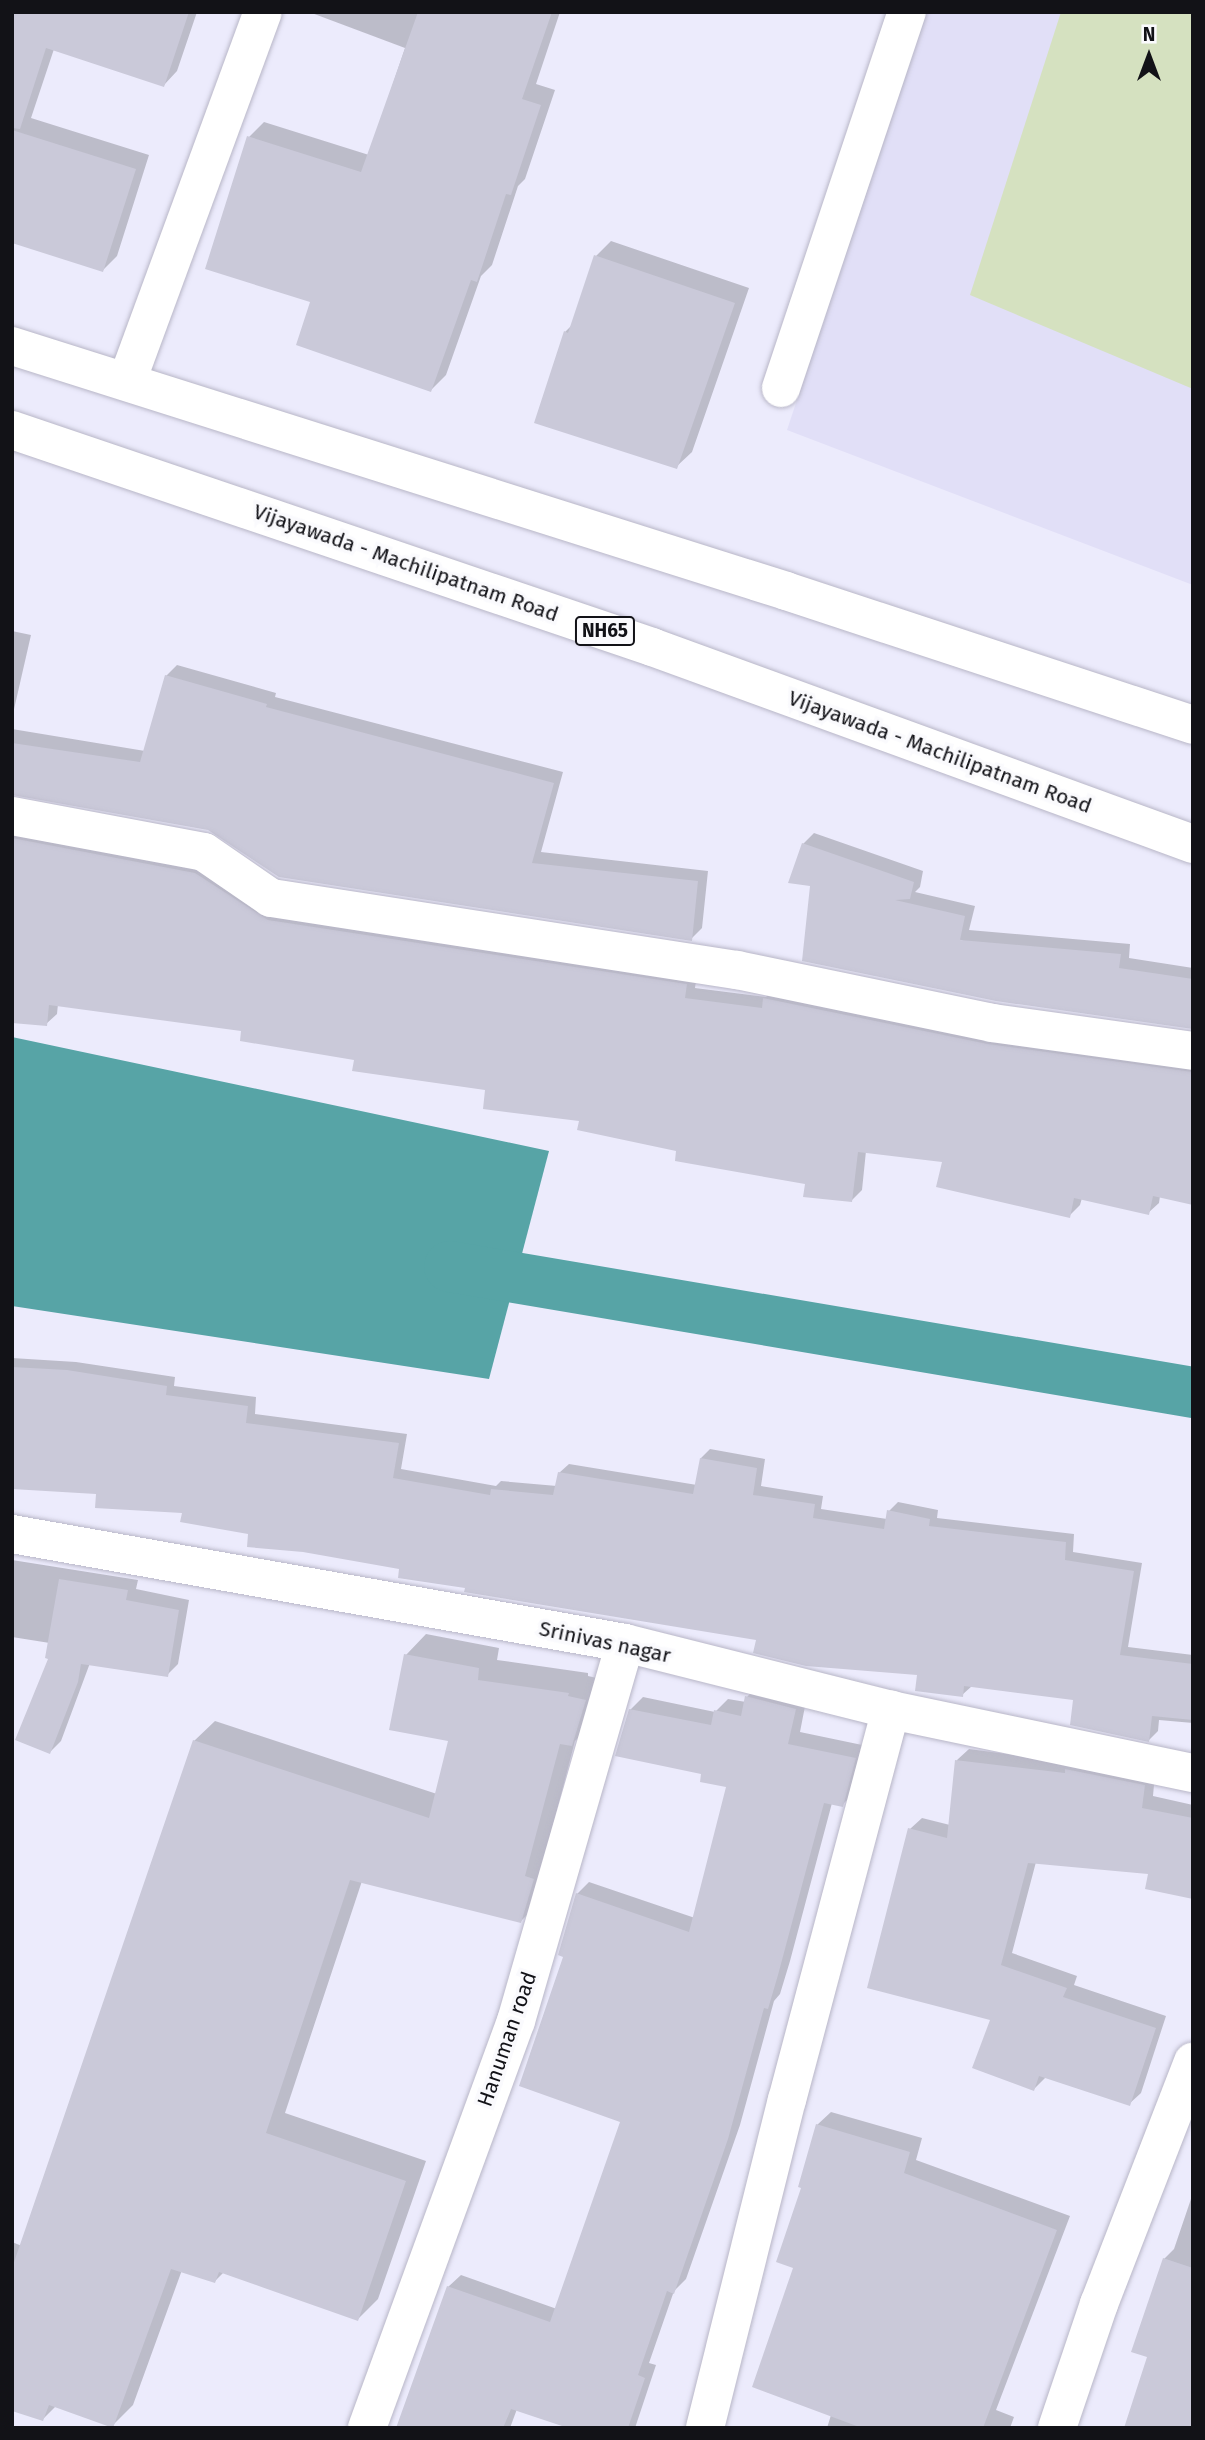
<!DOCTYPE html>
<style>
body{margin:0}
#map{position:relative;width:1205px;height:2440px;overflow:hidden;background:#ecebfc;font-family:"Fira Sans",sans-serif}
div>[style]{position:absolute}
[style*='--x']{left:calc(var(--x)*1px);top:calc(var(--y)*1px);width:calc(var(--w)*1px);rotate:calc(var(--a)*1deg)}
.built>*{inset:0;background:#e1dff7}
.green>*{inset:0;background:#d5e1c0}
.water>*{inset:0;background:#57a4a6}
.shadow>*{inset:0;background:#0003}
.canal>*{height:51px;margin:-25.5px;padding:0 25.5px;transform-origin:25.5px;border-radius:25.5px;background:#57a4a6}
.building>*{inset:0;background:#cac9d9}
.roads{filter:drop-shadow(0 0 2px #b8b6c7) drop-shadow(0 0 2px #b8b6c7)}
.minor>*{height:38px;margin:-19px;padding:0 19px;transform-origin:19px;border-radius:19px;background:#fff}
.highway>*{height:38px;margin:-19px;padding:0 19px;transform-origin:19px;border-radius:19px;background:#fff}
span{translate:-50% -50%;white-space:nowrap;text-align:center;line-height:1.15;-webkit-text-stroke:7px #fafafd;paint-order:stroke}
.shield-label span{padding:2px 5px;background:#fafafd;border:2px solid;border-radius:5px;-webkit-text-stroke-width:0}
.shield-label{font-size:19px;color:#121217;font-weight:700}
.street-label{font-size:21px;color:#121217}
.frame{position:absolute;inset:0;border:14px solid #121217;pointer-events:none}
.north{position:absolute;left:1114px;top:21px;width:70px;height:70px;-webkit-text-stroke:5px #fafafd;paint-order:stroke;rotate:0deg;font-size:19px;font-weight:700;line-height:28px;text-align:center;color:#121217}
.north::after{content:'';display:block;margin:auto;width:24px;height:32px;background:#121217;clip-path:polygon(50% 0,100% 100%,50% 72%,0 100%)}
</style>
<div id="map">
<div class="built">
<div style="clip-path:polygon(926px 12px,1193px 12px,1193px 585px,787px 430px)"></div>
</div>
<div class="green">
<div style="clip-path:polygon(1061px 12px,1193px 12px,1193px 389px,970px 295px)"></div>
</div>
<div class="water">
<div style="clip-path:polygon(12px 1037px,549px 1151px,489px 1379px,12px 1306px)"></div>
</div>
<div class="shadow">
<div style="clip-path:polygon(12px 12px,197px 12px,177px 71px,164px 85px,54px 49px,31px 118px,149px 155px,117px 256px,103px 270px,12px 242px)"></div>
<div style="clip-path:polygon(309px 12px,560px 12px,536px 84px,555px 90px,525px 179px,518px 186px,492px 265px,481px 276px,446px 375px,431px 390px,313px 301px,249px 137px,264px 122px,369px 155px,405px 48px)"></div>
<div style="clip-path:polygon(611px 241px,749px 288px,692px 452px,676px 467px,565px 332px,572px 325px,596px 256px)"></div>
<div style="clip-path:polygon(12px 631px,31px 635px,12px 718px)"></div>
<div style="clip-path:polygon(177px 665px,276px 693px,275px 697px,563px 772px,541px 852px,708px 871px,702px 928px,691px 939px,209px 829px,12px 793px,12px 729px,145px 751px,166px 676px)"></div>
<div style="clip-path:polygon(12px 824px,206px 863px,279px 910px,697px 974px,695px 988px,766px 997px,775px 988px,1193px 1062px,1193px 1203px,1160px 1196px,1159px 1203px,1148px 1213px,1082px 1198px,1080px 1205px,1069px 1216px,944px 1160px,866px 1151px,862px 1190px,852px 1200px,807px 1182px,678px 1150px,487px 1089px,243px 1029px,58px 1004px,57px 1014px,46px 1024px,12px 1022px)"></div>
<div style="clip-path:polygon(814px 833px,923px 871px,920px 887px,915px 892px,975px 906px,969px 930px,1130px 944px,1129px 958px,1193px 968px,1193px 1027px,811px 884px,803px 844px)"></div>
<div style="clip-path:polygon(12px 1358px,76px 1362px,175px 1377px,174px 1386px,256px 1397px,255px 1414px,407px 1434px,401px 1469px,496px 1486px,501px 1481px,557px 1486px,559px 1473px,569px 1464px,697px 1485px,701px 1458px,710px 1449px,765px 1459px,761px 1486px,823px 1496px,821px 1509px,887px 1519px,889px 1511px,898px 1502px,938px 1510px,937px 1518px,1074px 1534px,1073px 1552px,1142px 1563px,1128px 1647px,1193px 1655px,1193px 1723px,1159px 1720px,1158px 1731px,1149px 1740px,1075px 1698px,972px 1686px,962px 1695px,919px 1673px,758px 1639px,466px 1586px,184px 1511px,98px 1492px,12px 1487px)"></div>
<div style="clip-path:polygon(12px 1548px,12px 1560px,138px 1580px,136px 1589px,189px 1600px,178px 1664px,167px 1675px,90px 1663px,61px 1741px,50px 1752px,56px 1644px,12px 1637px)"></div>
<div style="clip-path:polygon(426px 1634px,499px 1648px,497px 1660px,588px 1673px,588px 1676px,605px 1680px,592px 1724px,575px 1741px,545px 1856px,541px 1901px,521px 1921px,362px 1881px,285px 2113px,426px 2161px,378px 2299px,358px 2319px,224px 2272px,215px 2281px,182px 2270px,133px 2405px,112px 2426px,56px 2406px,43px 2419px,12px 2408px,12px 2242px,22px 2246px,194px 1741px,215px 1721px,437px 1794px,450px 1740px,406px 1655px)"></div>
<div style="clip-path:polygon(759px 1684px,807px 1696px,800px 1732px,867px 1746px,854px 1793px,842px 1805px,832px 1803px,790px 1961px,780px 1994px,774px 2001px,740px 2125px,686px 2279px,674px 2291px,649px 2363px,656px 2365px,635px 2428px,574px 2428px,517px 2409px,510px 2428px,398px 2428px,448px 2287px,461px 2275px,557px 2309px,623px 2121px,566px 1956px,577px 1894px,589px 1882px,695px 1918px,728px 1785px,703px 1773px,630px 1710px,643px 1697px,715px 1712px,728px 1699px,746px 1702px,747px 1697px)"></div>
<div style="clip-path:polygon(969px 1749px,1155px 1774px,1153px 1796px,1193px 1805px,1193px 1897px,1150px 1873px,1036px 1862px,1012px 1953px,1077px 1976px,1074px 1985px,1166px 2016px,1141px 2093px,1129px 2104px,1046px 2077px,1034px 2089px,992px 2019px,910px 1829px,922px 1818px,950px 1825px,957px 1760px)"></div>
<div style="clip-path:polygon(831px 2112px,922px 2138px,916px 2160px,1070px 2216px,996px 2410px,1014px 2417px,1010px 2428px,827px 2428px,831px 2415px,795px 2267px,803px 2187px,817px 2125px)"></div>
<div style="clip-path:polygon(1193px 2193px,1193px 2428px,1149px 2356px,1164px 2259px,1174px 2249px)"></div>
</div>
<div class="canal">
<div style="--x:449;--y:1266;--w:755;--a:9.61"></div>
</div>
<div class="building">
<div style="clip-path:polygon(12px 12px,189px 12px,164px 87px,46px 48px,20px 129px,12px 128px)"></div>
<div style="clip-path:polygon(418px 12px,552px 12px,522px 99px,541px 105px,511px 195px,506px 194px,477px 282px,471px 280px,431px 392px,296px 345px,310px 302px,205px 269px,247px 136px,361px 172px)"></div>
<div style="clip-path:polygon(12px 130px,136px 169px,103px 272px,12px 243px)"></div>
<div style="clip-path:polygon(594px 255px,735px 303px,677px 469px,534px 423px,564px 331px,568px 333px)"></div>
<div style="clip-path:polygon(165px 675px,267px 704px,266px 707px,554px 783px,532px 863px,698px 881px,692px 941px,279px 877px,208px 830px,12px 795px,12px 743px,140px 762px)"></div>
<div style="clip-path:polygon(12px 838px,195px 873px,268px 920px,687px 984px,685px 998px,762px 1008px,763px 998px,988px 1044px,1193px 1072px,1193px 1205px,1153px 1196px,1149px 1215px,1074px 1198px,1070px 1218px,936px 1187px,942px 1162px,858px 1152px,852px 1202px,803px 1197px,805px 1184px,675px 1161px,676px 1151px,577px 1130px,579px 1121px,483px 1109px,485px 1090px,352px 1071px,354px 1060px,240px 1041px,241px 1031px,49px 1005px,47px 1026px,12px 1023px)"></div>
<div style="clip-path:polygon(802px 843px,914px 882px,910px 899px,895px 900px,965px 916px,960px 940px,1121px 954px,1119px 968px,1193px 979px,1193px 1029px,996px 1001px,802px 961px,810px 886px,788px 883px)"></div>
<div style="clip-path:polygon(12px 1367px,67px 1370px,167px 1386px,166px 1395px,248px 1406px,246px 1423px,399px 1443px,393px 1478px,490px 1495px,491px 1489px,553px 1495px,558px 1472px,693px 1494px,700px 1458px,757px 1468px,753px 1495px,815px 1504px,813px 1518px,884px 1529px,887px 1510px,930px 1519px,929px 1526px,1066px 1542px,1065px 1560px,1134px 1571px,1120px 1655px,1193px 1664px,1193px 1720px,1152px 1716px,1149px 1742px,1070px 1725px,1073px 1700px,964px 1686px,963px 1697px,915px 1691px,917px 1675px,806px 1666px,753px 1653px,756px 1640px,464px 1592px,465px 1588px,398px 1578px,399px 1569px,303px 1552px,247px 1547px,248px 1534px,180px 1522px,182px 1513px,95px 1508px,96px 1494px,12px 1489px)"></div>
<div style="clip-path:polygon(59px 1579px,128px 1590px,126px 1600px,179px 1610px,168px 1677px,81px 1664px,78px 1682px,50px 1754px,15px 1740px,48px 1659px,45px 1658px)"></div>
<div style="clip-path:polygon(404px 1654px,479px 1668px,478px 1680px,569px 1693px,568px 1696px,586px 1700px,572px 1746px,560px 1744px,525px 1876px,534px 1879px,521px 1923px,350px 1880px,266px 2133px,406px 2181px,358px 2321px,219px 2272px,215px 2283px,171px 2269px,113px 2428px,49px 2405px,43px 2421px,12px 2411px,12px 2268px,193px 1740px,429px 1818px,448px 1741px,389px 1730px)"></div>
<div style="clip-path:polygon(745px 1696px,796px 1709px,788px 1744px,856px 1758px,843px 1807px,824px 1803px,778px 1975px,768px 2009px,764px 2008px,728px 2139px,674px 2294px,667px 2291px,638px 2375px,645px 2378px,628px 2428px,568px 2428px,511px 2409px,503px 2428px,396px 2428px,447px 2286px,550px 2322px,620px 2122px,519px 2086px,563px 1957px,558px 1955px,576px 1893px,689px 1932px,726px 1787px,700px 1782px,701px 1774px,615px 1756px,629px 1709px,711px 1725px,714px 1710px,741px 1716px)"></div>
<div style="clip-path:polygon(955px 1760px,1065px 1773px,1065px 1769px,1145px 1785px,1142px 1808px,1193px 1818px,1193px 1899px,1145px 1889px,1148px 1874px,1028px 1863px,1001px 1965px,1067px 1988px,1063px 1997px,1156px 2028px,1130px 2106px,1039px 2076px,1034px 2091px,972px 2068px,990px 2020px,867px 1988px,908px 1828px,947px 1838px)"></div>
<div style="clip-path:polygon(816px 2124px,910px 2152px,904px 2173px,1057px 2230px,983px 2428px,862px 2428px,752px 2387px,793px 2268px,776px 2262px,801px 2188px,798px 2187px)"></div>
<div style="clip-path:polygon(1163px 2258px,1193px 2268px,1193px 2428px,1124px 2428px,1147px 2357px,1131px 2352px)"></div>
</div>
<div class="roads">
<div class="minor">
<div style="--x:127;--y:381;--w:393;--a:-69.8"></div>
<div style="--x:781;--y:388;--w:397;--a:-71.5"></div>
<div style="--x:12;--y:816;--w:195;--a:10.6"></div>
<div style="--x:204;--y:852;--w:81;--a:34.5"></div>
<div style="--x:271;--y:898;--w:472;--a:8.8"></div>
<div style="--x:737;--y:970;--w:260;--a:11.7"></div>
<div style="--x:992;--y:1023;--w:203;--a:7.9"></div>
<div style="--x:12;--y:1534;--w:623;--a:10.08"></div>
<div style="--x:625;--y:1643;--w:274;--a:14.1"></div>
<div style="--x:891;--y:1710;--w:309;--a:11.8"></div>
<div style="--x:367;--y:2428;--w:433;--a:-69.9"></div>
<div style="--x:516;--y:2021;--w:393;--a:-73.9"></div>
<div style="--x:705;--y:2428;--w:338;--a:-76"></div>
<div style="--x:787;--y:2100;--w:404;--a:-75.1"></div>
<div style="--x:1057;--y:2428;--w:131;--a:-71.3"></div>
<div style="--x:1099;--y:2304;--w:260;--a:-68.8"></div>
</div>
<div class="highway">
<div style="--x:12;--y:346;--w:812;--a:17.56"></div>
<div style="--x:786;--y:591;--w:428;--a:18.2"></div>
<div style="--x:12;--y:430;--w:676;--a:18.73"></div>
<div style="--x:652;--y:647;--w:576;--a:20.01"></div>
</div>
</div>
<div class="shield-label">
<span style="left:605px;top:631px">NH65</span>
</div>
<div class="street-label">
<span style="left:406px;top:563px;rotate:19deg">Vijayawada - Machilipatnam Road</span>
<span style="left:940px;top:752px;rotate:20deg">Vijayawada - Machilipatnam Road</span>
<span style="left:605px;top:1642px;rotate:12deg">Srinivas nagar</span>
<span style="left:507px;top:2039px;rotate:-71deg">Hanuman road</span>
</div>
<div class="frame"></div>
<div class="north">N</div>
</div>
